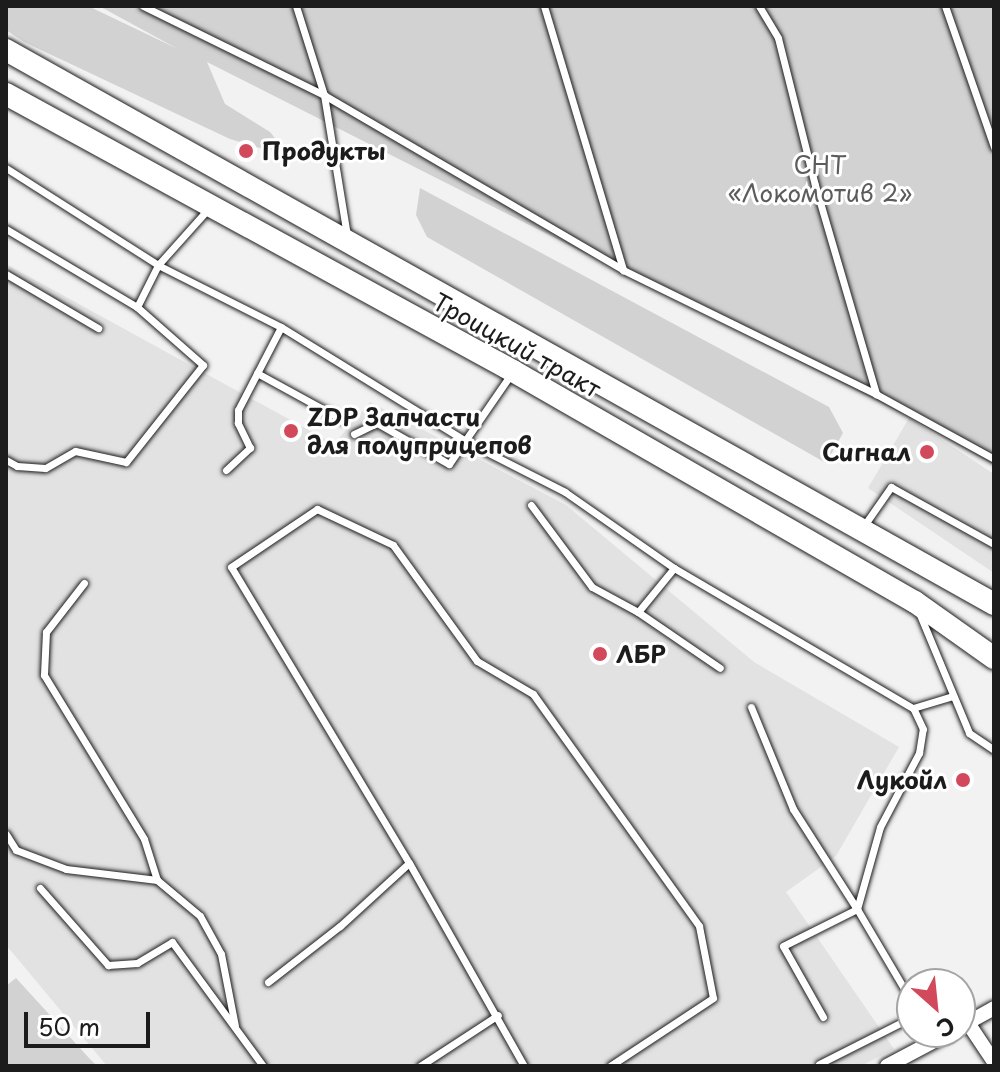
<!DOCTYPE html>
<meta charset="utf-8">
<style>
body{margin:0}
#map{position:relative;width:1000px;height:1072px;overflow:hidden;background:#f2f2f2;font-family:"Playpen Sans",sans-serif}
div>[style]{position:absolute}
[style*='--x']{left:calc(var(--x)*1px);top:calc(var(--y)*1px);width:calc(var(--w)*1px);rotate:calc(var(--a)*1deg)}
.built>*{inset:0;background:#e2e2e2}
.green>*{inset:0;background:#d2d2d2}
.roads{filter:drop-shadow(0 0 2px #1c1c1c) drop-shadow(0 0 2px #1c1c1c)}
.service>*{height:7px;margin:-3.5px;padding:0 3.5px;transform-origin:3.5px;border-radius:3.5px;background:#fff}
.minor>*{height:14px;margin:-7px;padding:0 7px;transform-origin:7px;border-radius:7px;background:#fff}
.primary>*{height:22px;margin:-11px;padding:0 11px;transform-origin:11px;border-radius:11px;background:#fff}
.dots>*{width:22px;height:22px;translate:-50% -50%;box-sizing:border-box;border:4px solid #fff;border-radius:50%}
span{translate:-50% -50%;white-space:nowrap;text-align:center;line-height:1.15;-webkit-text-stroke:6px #fff;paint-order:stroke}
.poi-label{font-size:24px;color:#1c1c1c;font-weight:700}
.left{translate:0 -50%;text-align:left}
.right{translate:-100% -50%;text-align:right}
.park-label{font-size:24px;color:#5c5c5c}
.street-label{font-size:24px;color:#1c1c1c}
.frame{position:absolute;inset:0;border:8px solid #1c1c1c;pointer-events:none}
.north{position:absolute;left:896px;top:968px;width:80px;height:80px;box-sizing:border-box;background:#fff;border:2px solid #a4a4a4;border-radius:50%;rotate:153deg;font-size:22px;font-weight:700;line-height:32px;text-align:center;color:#1c1c1c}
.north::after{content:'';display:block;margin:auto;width:28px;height:36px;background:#d1495b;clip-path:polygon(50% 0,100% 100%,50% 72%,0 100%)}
.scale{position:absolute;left:24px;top:1012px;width:126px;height:36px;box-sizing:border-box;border:4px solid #1c1c1c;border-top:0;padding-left:10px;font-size:24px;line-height:28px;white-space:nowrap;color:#1c1c1c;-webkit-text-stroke:6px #fff;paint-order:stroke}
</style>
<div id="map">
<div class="built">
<div style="clip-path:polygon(6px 264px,334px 444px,370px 402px,566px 505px,754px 662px,899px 747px,836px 856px,786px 892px,894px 1049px,861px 1066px,107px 1066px,6px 945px)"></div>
<div style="clip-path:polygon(909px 418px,994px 474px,994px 573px,868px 488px)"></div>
</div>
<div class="green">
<div style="clip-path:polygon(6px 6px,88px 6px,178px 49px,99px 6px,994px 6px,994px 465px,909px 417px,207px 62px,225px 104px,270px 132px,290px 157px,230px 139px,24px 42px,6px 30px)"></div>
<div style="clip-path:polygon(420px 188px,829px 407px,843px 433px,826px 463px,427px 237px,416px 215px)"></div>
<div style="clip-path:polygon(16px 978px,89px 1058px,97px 1066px,6px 1066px,6px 986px)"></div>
</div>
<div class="roads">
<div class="service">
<div style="--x:143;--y:6;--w:202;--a:26.2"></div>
<div style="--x:324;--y:95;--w:346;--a:30.3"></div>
<div style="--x:623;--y:270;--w:282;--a:26.1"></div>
<div style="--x:876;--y:394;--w:135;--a:28.8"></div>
<div style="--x:296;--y:6;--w:93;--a:72.5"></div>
<div style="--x:324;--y:95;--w:143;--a:80.7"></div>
<div style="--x:544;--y:6;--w:276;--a:73.3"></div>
<div style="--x:759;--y:6;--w:37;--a:59"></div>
<div style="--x:778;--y:38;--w:152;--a:75.9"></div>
<div style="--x:815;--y:185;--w:218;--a:73.7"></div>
<div style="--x:945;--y:6;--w:149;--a:70.8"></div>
<div style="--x:6;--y:168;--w:180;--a:32.5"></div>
<div style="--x:158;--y:265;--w:138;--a:26.8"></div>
<div style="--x:281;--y:327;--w:219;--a:31.7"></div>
<div style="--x:467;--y:442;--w:110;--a:27"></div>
<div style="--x:565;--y:492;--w:133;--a:34.9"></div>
<div style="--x:674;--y:568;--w:277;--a:30.4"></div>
<div style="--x:913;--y:708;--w:42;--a:-16.7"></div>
<div style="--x:6;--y:229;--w:152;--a:30.8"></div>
<div style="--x:137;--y:307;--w:88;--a:41.3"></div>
<div style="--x:203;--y:365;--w:124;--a:128.4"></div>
<div style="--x:126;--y:462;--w:52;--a:-167.8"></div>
<div style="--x:75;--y:451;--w:34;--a:150"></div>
<div style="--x:45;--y:468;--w:28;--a:-176"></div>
<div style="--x:17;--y:466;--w:13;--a:-151"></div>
<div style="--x:6;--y:274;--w:107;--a:30.4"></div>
<div style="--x:137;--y:307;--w:47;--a:-63.4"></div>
<div style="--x:158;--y:265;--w:75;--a:-48.2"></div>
<div style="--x:257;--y:373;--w:98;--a:28.7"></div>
<div style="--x:354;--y:434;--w:25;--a:-26"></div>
<div style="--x:377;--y:423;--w:83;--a:29.7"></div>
<div style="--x:449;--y:464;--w:109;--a:-55.4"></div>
<div style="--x:226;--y:470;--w:33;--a:-43"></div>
<div style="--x:250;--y:448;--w:28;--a:-116"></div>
<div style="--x:238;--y:423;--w:13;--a:-90"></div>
<div style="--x:238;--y:410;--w:93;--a:-62.6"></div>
<div style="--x:531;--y:505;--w:102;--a:53.4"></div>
<div style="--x:592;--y:587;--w:52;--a:28.5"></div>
<div style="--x:638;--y:612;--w:99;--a:34.3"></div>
<div style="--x:863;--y:527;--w:49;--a:-55"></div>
<div style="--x:891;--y:487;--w:118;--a:29"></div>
<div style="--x:84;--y:583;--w:62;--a:127.8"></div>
<div style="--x:46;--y:632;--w:43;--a:92.7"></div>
<div style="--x:44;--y:675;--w:192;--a:58.6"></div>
<div style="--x:144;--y:839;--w:43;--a:72.4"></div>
<div style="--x:157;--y:880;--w:56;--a:39.9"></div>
<div style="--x:200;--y:916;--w:43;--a:61.1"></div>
<div style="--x:221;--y:954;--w:73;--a:79"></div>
<div style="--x:638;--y:612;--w:57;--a:-50.7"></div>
<div style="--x:920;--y:615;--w:128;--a:67.4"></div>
<div style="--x:969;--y:733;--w:30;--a:34"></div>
<div style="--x:751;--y:707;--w:110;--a:67.6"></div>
<div style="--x:793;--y:809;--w:119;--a:57.4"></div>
<div style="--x:6;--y:834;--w:19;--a:58"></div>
<div style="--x:16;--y:850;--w:53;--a:20.8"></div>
<div style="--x:66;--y:869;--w:92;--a:6.9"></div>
<div style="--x:40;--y:888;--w:103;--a:48.6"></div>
<div style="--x:108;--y:965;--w:29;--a:-4"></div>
<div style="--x:137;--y:963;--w:41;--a:-31"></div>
<div style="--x:172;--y:942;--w:154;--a:53.7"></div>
<div style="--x:857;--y:909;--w:85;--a:-74.3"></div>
<div style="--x:880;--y:827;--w:84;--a:-62.2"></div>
<div style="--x:919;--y:753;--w:24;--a:-81"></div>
<div style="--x:923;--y:729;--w:23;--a:-115"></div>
<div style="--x:268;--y:982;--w:91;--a:-37.9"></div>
<div style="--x:340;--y:926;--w:93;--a:-42.4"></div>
<div style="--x:823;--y:1017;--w:81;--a:-119.4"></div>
<div style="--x:783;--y:946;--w:83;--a:-26.6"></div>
<div style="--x:857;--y:909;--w:108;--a:59.4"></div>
<div style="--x:819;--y:1064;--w:104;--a:-26.8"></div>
<div style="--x:420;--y:1066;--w:93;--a:-33.2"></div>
<div style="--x:524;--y:1066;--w:233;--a:-119.5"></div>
<div style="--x:409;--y:863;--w:345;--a:-121"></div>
<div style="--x:231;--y:567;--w:104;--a:-34"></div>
<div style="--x:317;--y:509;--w:84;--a:25.3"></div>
<div style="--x:393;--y:545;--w:143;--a:54.1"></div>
<div style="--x:477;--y:661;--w:65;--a:30.5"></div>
<div style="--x:533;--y:694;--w:285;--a:54.4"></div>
<div style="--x:699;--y:926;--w:73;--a:79"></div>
<div style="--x:713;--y:998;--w:123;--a:146.6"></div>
</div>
<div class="minor">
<div style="--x:968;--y:1023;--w:47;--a:56.3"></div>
<div style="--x:960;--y:1027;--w:39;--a:-29"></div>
<div style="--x:887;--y:1066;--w:72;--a:-28"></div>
</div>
<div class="primary">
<div style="--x:6;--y:50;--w:1133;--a:29.28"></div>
<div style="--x:6;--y:94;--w:578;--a:28.65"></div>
<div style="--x:513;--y:371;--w:464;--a:29.9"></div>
<div style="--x:915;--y:602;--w:97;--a:35.3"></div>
</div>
</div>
<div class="dots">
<div style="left:246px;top:151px;background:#d1495b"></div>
<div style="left:291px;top:431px;background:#d1495b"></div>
<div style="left:927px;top:452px;background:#d1495b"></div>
<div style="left:600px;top:654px;background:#d1495b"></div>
<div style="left:963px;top:780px;background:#d1495b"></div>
</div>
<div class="poi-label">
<span class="left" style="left:262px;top:151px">Продукты</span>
<span class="left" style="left:307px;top:431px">ZDP Запчасти<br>для полуприцепов</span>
<span class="right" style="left:911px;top:452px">Сигнал</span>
<span class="left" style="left:616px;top:654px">ЛБР</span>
<span class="right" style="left:947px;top:780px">Лукойл</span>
</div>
<div class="park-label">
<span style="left:820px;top:179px">СНТ<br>«Локомотив 2»</span>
</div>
<div class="street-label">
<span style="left:517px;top:345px;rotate:29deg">Троицкий тракт</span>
</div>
<div class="frame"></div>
<div class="north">С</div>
<div class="scale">50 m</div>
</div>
